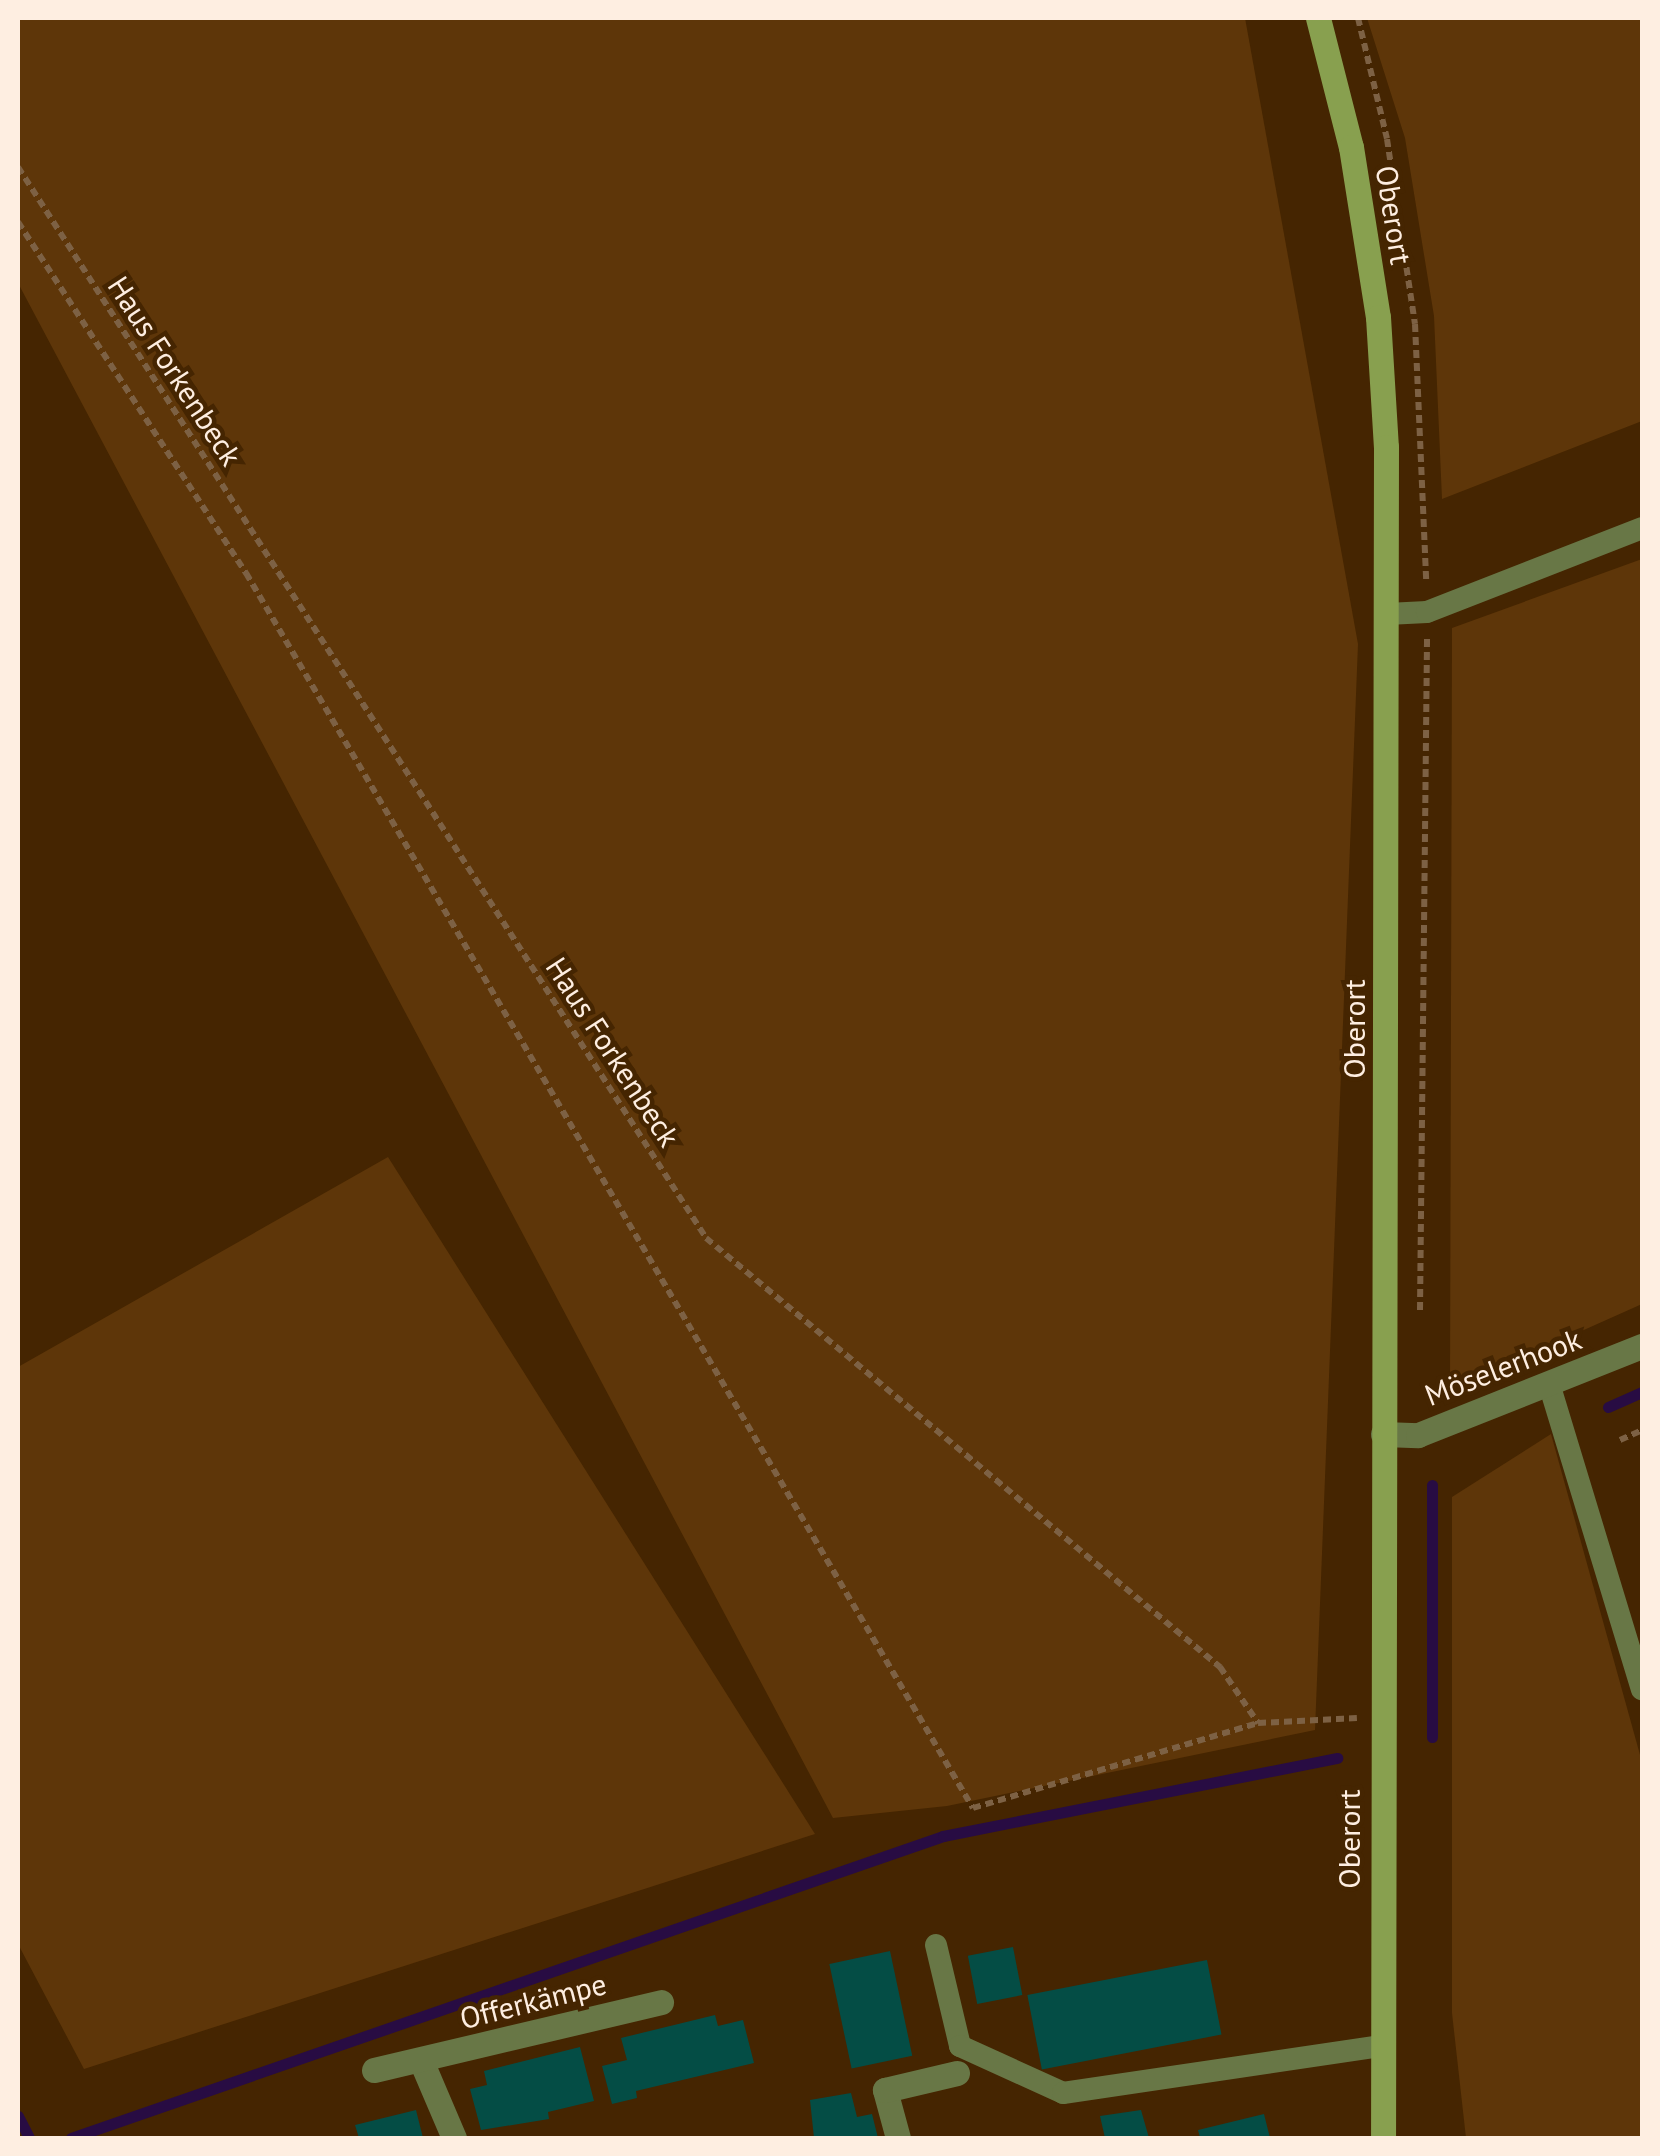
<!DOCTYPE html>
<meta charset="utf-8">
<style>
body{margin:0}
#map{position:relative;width:1660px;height:2156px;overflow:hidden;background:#452501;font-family:"PT Sans",sans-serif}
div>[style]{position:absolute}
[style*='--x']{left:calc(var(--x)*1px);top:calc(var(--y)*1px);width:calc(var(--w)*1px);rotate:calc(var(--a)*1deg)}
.green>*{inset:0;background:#5e3609}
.stream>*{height:11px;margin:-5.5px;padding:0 5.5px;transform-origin:5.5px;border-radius:5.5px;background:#280c43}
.building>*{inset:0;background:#044d45;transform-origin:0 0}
.path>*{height:6px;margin-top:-3px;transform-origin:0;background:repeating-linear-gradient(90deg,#7d6144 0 8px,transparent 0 13px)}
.service>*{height:22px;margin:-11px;padding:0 11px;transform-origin:11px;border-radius:11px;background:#687746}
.minor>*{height:25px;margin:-12.5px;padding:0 12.5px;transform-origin:12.5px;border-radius:12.5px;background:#687746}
.secondary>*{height:25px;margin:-12.5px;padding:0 12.5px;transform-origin:12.5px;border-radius:12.5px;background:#88a04f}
span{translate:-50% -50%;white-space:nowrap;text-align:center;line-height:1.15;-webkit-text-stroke:9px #452501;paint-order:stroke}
.street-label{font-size:30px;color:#feeee1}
.frame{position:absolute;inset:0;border:20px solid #feeee1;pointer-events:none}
</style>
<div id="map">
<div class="green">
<div style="clip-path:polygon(18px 18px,1245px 18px,1358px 644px,1315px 1730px,947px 1806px,833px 1818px,18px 283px)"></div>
<div style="clip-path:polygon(1367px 18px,1642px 18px,1642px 421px,1442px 499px,1434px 316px,1405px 138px)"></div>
<div style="clip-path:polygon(1642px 559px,1642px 1304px,1450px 1390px,1452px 628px)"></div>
<div style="clip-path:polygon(388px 1157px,815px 1834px,84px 2069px,18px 1944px,18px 1367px)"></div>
<div style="clip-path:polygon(1551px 1434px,1642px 1762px,1642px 2138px,1466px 2138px,1452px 2013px,1452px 1497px)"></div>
</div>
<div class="stream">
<div style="--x:1608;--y:1407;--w:37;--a:-24"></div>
<div style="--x:1432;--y:1737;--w:252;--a:-90"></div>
<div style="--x:18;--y:2116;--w:25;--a:63"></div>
<div style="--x:71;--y:2138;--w:923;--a:-19.1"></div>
<div style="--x:943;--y:1836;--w:402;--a:-11.2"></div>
</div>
<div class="building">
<div style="left:1013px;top:1947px;width:49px;height:46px;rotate:79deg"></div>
<div style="left:890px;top:1951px;width:107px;height:62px;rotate:78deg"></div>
<div style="left:1207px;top:1960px;width:76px;height:183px;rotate:79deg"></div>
<div style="clip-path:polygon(715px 2015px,718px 2026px,743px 2020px,754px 2063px,636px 2091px,637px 2098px,612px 2104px,602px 2066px,627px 2060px,621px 2038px)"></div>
<div style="clip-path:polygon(580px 2047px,594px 2101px,548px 2112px,549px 2119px,481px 2130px,470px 2089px,487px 2085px,484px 2071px)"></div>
<div style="clip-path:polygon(851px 2093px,857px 2117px,872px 2114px,878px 2138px,814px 2138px,810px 2100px)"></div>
<div style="clip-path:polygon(416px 2110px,423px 2138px,359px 2138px,355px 2125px)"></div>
<div style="clip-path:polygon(1141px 2110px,1149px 2138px,1105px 2138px,1100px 2116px)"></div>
<div style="clip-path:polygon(1264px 2114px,1270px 2138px,1200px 2138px,1198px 2130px)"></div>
</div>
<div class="path">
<div style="--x:1358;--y:18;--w:124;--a:76.5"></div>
<div style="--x:1387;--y:139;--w:187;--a:81.4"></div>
<div style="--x:1415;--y:324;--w:256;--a:87.5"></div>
<div style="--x:18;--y:167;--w:1273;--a:57.28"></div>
<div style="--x:706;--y:1238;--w:670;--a:39.85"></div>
<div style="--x:1220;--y:1667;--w:68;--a:55.8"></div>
<div style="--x:1258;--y:1723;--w:99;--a:-2.9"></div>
<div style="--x:18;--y:222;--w:419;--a:57"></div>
<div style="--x:246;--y:573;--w:1433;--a:59.52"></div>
<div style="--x:973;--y:1808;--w:297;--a:-16.6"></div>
<div style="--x:1420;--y:1310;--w:672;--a:-89.4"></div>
<div style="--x:1620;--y:1440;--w:24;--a:-24"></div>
</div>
<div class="service">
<div style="--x:1387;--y:614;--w:40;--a:-2.9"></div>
<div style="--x:1427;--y:612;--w:231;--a:-21.3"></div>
<div style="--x:1550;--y:1387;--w:316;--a:73.1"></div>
<div style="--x:936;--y:1945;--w:104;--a:76.6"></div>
<div style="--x:960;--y:2046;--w:113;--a:24.5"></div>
<div style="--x:1063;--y:2093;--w:322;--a:-8.4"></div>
</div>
<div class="minor">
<div style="--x:1383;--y:1434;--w:35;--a:2"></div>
<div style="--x:1418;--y:1435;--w:241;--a:-21.7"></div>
<div style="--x:422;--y:2063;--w:82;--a:66.9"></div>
<div style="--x:374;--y:2070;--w:295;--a:-13.3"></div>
<div style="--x:898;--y:2138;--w:50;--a:-105.2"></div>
<div style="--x:885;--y:2090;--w:74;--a:-13.3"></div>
</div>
<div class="secondary">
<div style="--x:1318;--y:18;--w:133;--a:75.7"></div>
<div style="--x:1351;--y:147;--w:172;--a:81"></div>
<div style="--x:1378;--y:317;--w:130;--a:86.5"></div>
<div style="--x:1386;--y:447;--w:1691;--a:90.1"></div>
</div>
<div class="street-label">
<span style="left:1394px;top:215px;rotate:81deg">Oberort</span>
<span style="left:175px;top:371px;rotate:57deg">Haus Forkenbeck</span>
<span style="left:1354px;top:1029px;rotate:-90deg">Oberort</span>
<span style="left:613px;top:1052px;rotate:57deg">Haus Forkenbeck</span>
<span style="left:1503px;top:1367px;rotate:-21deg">Möselerhook</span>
<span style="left:1349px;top:1839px;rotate:-90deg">Oberort</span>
<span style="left:533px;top:2001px;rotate:-14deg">Offerkämpe</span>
</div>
<div class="frame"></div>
</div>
